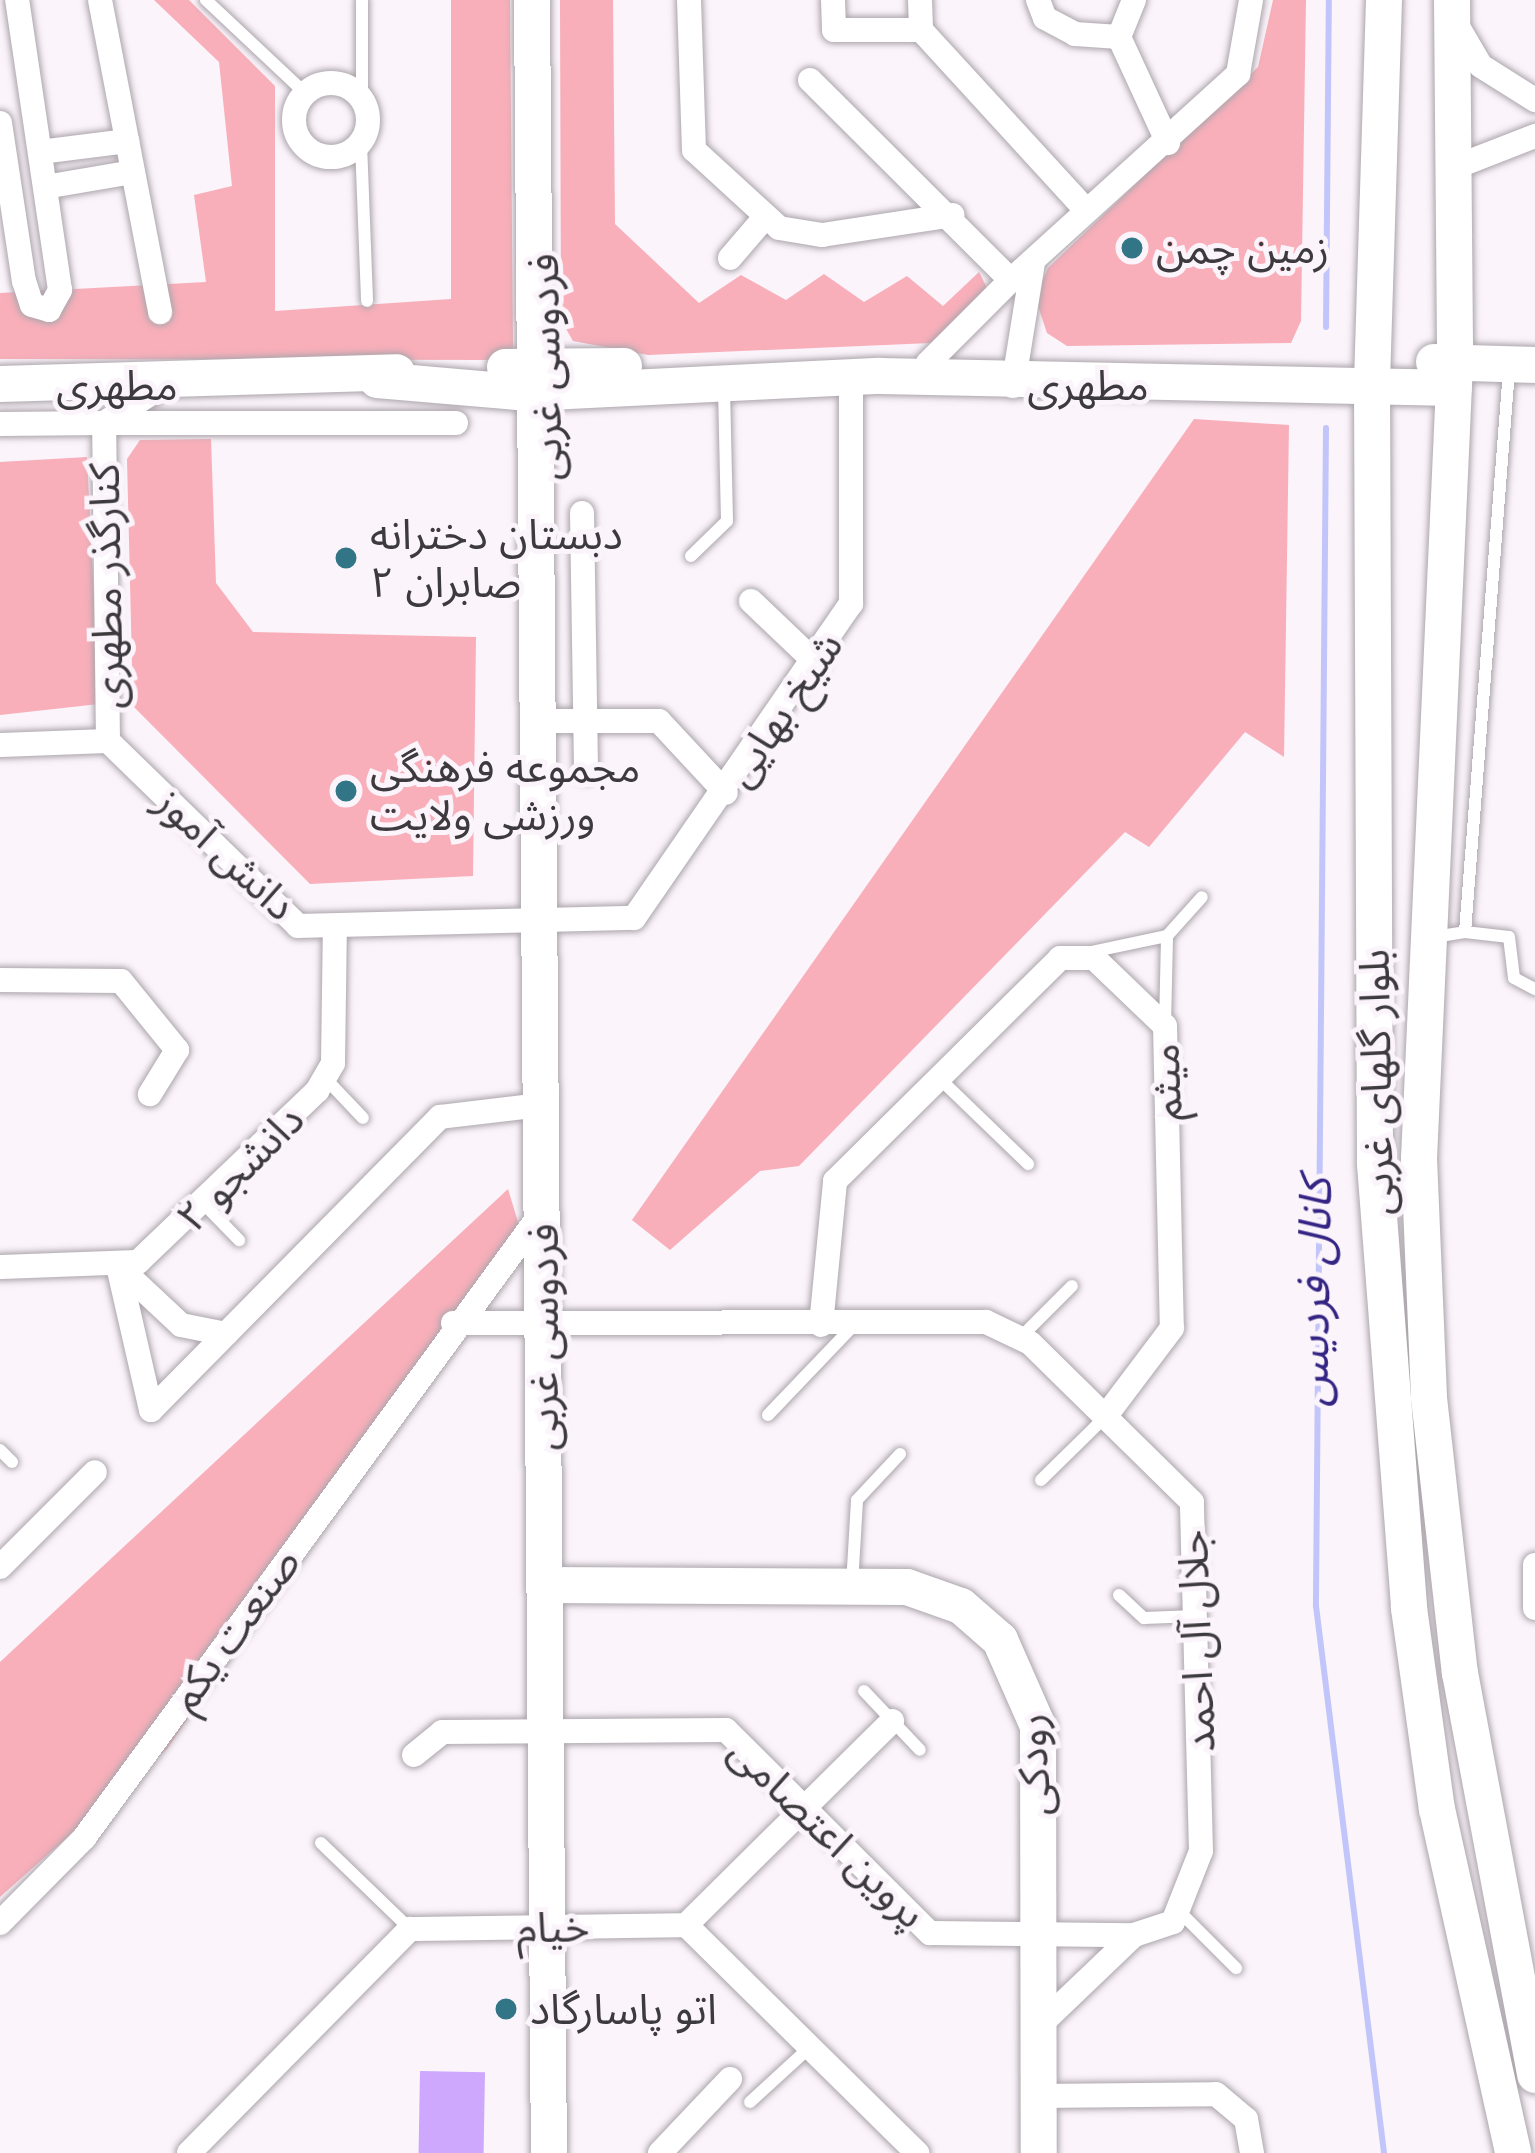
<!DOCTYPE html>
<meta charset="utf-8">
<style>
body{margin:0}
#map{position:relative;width:1535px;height:2153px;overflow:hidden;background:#fbf4fb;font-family:Quicksand,"Noto Sans Arabic",sans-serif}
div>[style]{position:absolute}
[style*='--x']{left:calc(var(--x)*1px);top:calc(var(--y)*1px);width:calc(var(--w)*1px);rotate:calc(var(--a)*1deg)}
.green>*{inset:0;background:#f8afba}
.stream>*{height:6px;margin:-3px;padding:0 3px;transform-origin:3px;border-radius:3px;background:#c2c5f9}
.building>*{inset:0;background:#cda8fc;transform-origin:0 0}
.roads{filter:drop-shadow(0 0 3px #aca6ac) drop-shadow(0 0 3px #aca6ac)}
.lane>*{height:12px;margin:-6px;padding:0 6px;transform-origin:6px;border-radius:6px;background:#fff}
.street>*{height:24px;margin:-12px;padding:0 12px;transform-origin:12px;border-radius:12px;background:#fff}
.street>.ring{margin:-12px;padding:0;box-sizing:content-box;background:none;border:24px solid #fff;border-radius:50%}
.secondary>*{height:36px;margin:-18px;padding:0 18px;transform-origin:18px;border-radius:18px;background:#fff}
.dots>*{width:33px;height:33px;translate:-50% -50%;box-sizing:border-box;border:6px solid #fbf4fb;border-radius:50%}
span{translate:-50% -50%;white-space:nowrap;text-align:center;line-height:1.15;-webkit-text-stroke:10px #fbf4fb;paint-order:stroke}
.poi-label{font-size:42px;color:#3d3a3d}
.left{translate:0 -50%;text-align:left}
.street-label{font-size:42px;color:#3d3a3d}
.water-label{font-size:45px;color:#342484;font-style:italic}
</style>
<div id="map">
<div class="green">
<div style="clip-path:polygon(154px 0,189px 0,275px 86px,275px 311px,451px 299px,451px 0,510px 0,513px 348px,492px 360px,0 359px,0 293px,206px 282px,194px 195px,232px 186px,219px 62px)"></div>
<div style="clip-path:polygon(560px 0,613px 0,615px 224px,699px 303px,741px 275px,786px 300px,824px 274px,864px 302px,907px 276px,943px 306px,979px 272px,988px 290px,931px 343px,648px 355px,573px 341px,561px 320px)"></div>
<div style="clip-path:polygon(1273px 0,1306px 0,1301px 321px,1291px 343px,1067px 346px,1047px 333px,1035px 297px,1048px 268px,1258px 67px)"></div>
<div style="clip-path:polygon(1194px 419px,1289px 425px,1284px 757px,1245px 732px,1149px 847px,1125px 832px,799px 1166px,760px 1171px,670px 1250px,632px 1220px)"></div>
<div style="clip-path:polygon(211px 439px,216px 583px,253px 632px,476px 637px,473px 876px,310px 884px,133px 706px,127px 459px,140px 440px)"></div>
<div style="clip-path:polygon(87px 457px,99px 704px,0 715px,0 462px)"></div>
<div style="clip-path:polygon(508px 1189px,521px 1232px,167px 1749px,0 1897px,0 1662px)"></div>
</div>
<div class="stream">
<div style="--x:1326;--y:327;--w:327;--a:-89.5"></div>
<div style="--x:1326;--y:428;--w:1178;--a:90.49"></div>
<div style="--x:1316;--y:1606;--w:551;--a:82.91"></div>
</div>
<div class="building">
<div style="left:420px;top:2071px;width:65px;height:82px;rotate:1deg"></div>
</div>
<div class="roads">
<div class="lane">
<div style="--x:206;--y:0;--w:136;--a:43.2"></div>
<div style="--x:362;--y:0;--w:99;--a:90"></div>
<div style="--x:361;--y:143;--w:158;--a:87.8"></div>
<div style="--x:691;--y:556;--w:50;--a:-44.2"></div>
<div style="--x:727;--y:521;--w:135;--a:-91.3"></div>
<div style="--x:1465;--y:932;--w:44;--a:6.5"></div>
<div style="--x:1509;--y:937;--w:41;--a:83"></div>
<div style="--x:1514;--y:978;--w:24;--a:28"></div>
<div style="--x:1434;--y:937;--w:31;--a:-9"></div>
<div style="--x:1465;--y:932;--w:564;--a:-85.52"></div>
<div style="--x:1091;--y:952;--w:78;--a:-11.9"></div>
<div style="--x:1165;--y:1026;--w:90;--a:-88.7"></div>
<div style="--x:1167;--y:936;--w:52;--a:-48.1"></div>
<div style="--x:325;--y:1078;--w:55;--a:46.5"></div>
<div style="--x:939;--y:1078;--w:124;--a:44"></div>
<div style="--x:203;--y:1203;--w:52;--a:45.8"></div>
<div style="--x:1021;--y:1337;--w:72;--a:-45"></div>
<div style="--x:768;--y:1415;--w:124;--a:-46.3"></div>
<div style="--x:0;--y:1450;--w:17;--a:45"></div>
<div style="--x:1041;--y:1480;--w:90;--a:-44.5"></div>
<div style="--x:852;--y:1585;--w:85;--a:-86.6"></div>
<div style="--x:857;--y:1500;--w:63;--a:-46.9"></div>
<div style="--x:1119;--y:1595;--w:34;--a:43"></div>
<div style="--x:1144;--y:1618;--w:51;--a:-2.2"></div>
<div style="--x:864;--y:1691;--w:81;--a:46.5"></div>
<div style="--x:321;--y:1843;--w:124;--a:44"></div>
<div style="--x:1181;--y:1913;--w:78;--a:45"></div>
<div style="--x:750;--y:2102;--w:81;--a:-42.5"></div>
</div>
<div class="street">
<div style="--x:100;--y:0;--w:318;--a:79.1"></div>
<div style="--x:689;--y:0;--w:150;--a:88.1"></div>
<div style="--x:694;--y:150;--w:115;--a:42.5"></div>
<div style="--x:779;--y:228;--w:44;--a:9.2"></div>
<div style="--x:822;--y:235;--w:132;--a:-8.7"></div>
<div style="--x:833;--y:0;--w:30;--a:88"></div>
<div style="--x:834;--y:30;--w:87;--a:0"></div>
<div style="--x:920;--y:0;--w:30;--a:88"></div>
<div style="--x:921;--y:30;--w:244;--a:47.5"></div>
<div style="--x:1038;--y:0;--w:19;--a:69"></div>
<div style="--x:1045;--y:18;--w:34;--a:28"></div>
<div style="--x:1075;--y:34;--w:44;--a:3.9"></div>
<div style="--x:1134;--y:0;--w:40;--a:112"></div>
<div style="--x:1119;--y:37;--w:117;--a:65.2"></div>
<div style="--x:1454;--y:20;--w:53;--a:59.6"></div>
<div style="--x:1481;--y:66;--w:64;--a:32.2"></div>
<div style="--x:810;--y:80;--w:284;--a:44.9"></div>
<div class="ring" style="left:294px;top:83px;width:50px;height:50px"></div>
<div style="--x:0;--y:123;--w:160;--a:81.4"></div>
<div style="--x:24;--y:281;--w:25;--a:72"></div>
<div style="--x:32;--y:305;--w:18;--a:16"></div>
<div style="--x:49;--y:310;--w:23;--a:-61"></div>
<div style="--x:60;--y:290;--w:293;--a:-98.4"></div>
<div style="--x:40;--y:152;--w:88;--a:-7.2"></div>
<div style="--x:1458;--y:166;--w:83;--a:-21.3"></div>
<div style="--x:45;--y:187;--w:89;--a:-9.7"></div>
<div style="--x:730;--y:258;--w:55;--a:-49.4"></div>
<div style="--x:924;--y:382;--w:19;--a:-78"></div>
<div style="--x:928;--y:363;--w:117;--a:-45"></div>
<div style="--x:1011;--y:280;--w:307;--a:-42.2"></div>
<div style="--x:1238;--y:74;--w:75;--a:-80"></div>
<div style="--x:1013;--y:386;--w:126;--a:-80.8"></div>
<div style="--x:0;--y:424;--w:104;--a:-0.6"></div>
<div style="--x:104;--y:423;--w:70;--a:-32.1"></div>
<div style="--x:582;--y:513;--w:258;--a:89.1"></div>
<div style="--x:751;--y:601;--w:90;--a:43.6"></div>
<div style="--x:538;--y:721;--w:121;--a:0"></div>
<div style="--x:659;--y:721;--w:98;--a:47.1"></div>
<div style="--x:108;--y:741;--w:318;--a:-90.7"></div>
<div style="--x:104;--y:423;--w:352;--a:0"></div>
<div style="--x:0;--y:745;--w:108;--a:-2.1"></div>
<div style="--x:108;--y:741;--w:265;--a:44.2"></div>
<div style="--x:298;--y:926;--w:336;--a:-1.4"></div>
<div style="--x:634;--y:918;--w:382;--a:-55.4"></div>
<div style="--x:851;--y:604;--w:227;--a:-90"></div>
<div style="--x:0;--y:980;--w:121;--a:0.5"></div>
<div style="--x:121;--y:981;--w:89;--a:50.9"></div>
<div style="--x:177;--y:1050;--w:52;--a:121.5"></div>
<div style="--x:0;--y:1267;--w:138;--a:-2.1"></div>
<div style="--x:138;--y:1262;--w:248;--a:-43.7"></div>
<div style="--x:317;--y:1091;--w:32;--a:-60"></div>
<div style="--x:333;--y:1063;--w:137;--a:-89.2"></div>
<div style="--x:821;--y:1325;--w:145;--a:-84.4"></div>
<div style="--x:835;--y:1181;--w:317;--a:-44.7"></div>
<div style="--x:1060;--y:958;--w:34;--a:0"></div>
<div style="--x:1094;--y:958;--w:98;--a:43.8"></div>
<div style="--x:1165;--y:1026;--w:302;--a:88.7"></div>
<div style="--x:1172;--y:1328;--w:111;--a:127"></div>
<div style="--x:151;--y:1410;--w:412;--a:-45.4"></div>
<div style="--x:440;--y:1117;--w:102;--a:-6.8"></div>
<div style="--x:151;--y:1410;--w:148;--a:-102.9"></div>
<div style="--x:118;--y:1266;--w:86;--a:43.1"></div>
<div style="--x:181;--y:1325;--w:46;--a:11.3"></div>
<div style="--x:1535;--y:1565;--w:43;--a:90"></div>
<div style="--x:0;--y:1567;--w:134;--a:-45"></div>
<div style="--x:414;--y:1755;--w:36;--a:-39"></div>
<div style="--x:442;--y:1732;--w:284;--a:-0.4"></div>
<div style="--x:726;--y:1730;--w:288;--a:44.9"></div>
<div style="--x:930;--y:1933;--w:204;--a:0.6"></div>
<div style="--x:1134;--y:1935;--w:41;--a:-18.4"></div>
<div style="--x:1173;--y:1922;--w:76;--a:-68.5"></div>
<div style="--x:1201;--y:1851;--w:349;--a:-91.5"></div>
<div style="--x:1192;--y:1502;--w:227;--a:-135.5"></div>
<div style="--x:1030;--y:1343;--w:49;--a:-154.5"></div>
<div style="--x:986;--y:1322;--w:533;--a:179.89"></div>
<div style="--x:0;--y:1923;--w:120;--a:-45.3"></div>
<div style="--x:84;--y:1838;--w:776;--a:-53.81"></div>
<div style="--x:686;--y:1925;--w:290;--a:-44.7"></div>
<div style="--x:1041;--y:2024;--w:129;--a:-43.7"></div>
<div style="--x:1039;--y:2096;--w:177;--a:-0.6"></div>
<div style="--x:1216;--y:2094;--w:39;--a:40"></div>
<div style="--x:1246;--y:2119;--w:35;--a:80"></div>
<div style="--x:189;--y:2153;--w:315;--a:-45.4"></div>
<div style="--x:410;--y:1929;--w:276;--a:-0.8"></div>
<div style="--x:686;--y:1925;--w:325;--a:44.6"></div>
<div style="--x:660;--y:2153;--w:102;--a:-46.6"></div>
</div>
<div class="secondary">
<div style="--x:532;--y:0;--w:2153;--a:89.55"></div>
<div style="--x:1384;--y:0;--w:383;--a:91.8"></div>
<div style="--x:1372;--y:383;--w:781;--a:89.78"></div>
<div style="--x:1375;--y:1164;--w:445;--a:85.6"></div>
<div style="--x:1409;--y:1608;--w:203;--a:82.1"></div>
<div style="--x:1437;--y:1809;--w:352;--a:77.5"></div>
<div style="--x:1452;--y:0;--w:363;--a:89.5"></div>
<div style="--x:1455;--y:363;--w:796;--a:92.59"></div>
<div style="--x:1419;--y:1158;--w:240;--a:87.6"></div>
<div style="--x:1429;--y:1398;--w:277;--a:83.6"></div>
<div style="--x:1460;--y:1673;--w:409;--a:79.4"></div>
<div style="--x:1434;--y:362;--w:101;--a:1.7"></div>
<div style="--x:505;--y:367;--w:119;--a:-0.5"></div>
<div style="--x:377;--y:380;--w:152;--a:4.9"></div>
<div style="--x:528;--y:393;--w:352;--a:-2.8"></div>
<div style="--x:880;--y:376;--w:574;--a:1.2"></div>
<div style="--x:0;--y:384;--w:397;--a:-1.7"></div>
<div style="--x:545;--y:1585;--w:362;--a:0.3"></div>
<div style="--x:907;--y:1587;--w:57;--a:19.4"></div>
<div style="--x:961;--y:1606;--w:52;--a:41.1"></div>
<div style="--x:1000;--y:1640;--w:94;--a:66.2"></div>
<div style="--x:1038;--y:1726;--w:427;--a:89.9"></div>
</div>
</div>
<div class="dots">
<div style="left:1132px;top:248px;background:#327586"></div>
<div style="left:346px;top:558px;background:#327586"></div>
<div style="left:346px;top:791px;background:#327586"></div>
<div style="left:506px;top:2009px;background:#327586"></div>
</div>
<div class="poi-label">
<span class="left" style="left:1156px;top:248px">زمین چمن</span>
<span class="left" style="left:370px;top:558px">دبستان دخترانه<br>صابران ۲</span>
<span class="left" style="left:370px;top:791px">مجموعه فرهنگی<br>ورزشی ولایت</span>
<span class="left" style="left:530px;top:2009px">اتو پاسارگاد</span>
</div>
<div class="street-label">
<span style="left:545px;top:367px;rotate:-91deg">فردوسی غربی</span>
<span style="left:117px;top:385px">مطهری</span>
<span style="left:1088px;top:385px">مطهری</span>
<span style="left:106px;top:586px;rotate:-91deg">کنارگذر مطهری</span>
<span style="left:783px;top:709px;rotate:-56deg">شیخ بهایی</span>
<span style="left:226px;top:853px;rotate:43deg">دانش آموز</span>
<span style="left:1165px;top:1082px;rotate:-92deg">میثم</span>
<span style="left:1376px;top:1082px;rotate:-91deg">بلوار گلهای غربی</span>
<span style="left:240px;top:1168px;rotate:-45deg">دانشجو ۲</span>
<span style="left:543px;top:1337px;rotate:-90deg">فردوسی غربی</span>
<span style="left:234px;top:1629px;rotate:-54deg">صنعت یکم</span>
<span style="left:1196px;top:1641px;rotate:-92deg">جلال آل احمد</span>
<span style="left:1033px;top:1765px;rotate:-94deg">رودکی</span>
<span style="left:828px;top:1832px;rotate:44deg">پروین اعتصامی</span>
<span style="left:553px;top:1927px;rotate:-1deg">خیام</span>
</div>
<div class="water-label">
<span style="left:1313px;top:1292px;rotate:-89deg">کانال فردیس</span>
</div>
</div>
